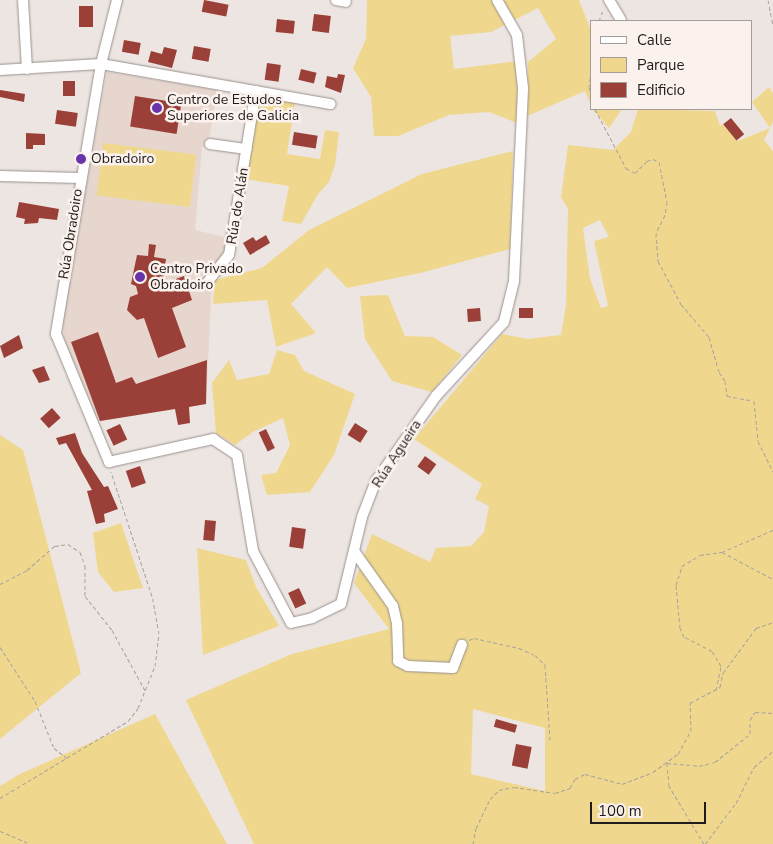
<!DOCTYPE html>
<meta charset="utf-8">
<style>
body{margin:0}
#map{position:relative;width:773px;height:844px;overflow:hidden;background:#ede5e1;font-family:"Nunito Sans",sans-serif}
div>[style]{position:absolute}
[style*='--x']{left:calc(var(--x)*1px);top:calc(var(--y)*1px);width:calc(var(--w)*1px);rotate:calc(var(--a)*1deg)}
.built>*{inset:0;background:#e6d6ce}
.green>*{inset:0;background:#efd88d;transform-origin:0 0}
.building>*{inset:0;background:#9a4038;transform-origin:0 0}
.path>*{height:1px;margin-top:-0.5px;transform-origin:0;background:repeating-linear-gradient(90deg,#a8a29f 0 4px,transparent 0 6.5px)}
.roads{filter:drop-shadow(0 0 1px #99918d) drop-shadow(0 0 1px #99918d)}
.minor>*{height:10px;margin:-5px;padding:0 5px;transform-origin:5px;border-radius:5px;background:#fff}
.dots>*{width:14px;height:14px;translate:-50% -50%;box-sizing:border-box;border:2px solid #fbf2ee;border-radius:50%}
span{translate:-50% -50%;white-space:nowrap;text-align:center;line-height:1.15;-webkit-text-stroke:5px #fbf2ee;paint-order:stroke}
.poi-label{font-size:14px;color:#1f1c1b}
.left{translate:0 -50%;text-align:left}
.street-label{font-size:14px;color:#1f1c1b}
.legend{position:absolute;left:590px;top:20px;width:162px;height:90px;box-sizing:border-box;background:#fbf2ee;border:1px solid #a39c9a;margin:0;padding:6px 9px;list-style:none;font-size:15px;color:#1f1c1b}
.legend li{display:flex;align-items:center;gap:10px;height:25px}
.legend b{width:25px;border:1px solid #a39c9a}
.scale{position:absolute;left:590px;top:802px;width:116px;height:22px;box-sizing:border-box;border:2px solid #1f1c1b;border-top:0;padding-left:6px;font-size:15px;line-height:18px;white-space:nowrap;color:#1f1c1b;-webkit-text-stroke:4px #fbf2ee;paint-order:stroke}
</style>
<div id="map">
<div class="built">
<div style="clip-path:polygon(107px 72px,217px 90px,208px 147px,202px 147px,195px 230px,229px 238px,228px 251px,212px 278px,206px 404px,97px 422px,64px 347px,63px 316px)"></div>
</div>
<div class="green">
<div style="clip-path:polygon(367px 0,579px 0,592px 33px,592px 108px,585px 91px,527px 116px,528px 62px,556px 39px,538px 8px,491px 32px,450px 36px,454px 69px,517px 61px,517px 123px,489px 112px,449px 115px,398px 136px,374px 136px,371px 97px,353px 68px,366px 39px)"></div>
<div style="clip-path:polygon(evenodd,769px 87px,773px 93px,773px 122px,764px 140px,773px 151px,773px 844px,254px 844px,186px 700px,292px 654px,389px 629px,354px 583px,372px 534px,430px 562px,436px 548px,471px 546px,484px 532px,489px 506px,475px 499px,482px 484px,414px 439px,502px 334px,528px 339px,561px 335px,566px 305px,568px 209px,561px 197px,568px 145px,613px 150px,631px 132px,638px 109px,715px 111px,720px 126px,723px 124px,738px 141px,770px 128px,752px 102px,769px 87px,600px 220px,609px 237px,594px 241px,608px 306px,601px 308px,590px 279px,583px 228px,600px 220px,769px 87px,473px 709px,545px 728px,545px 791px,471px 774px,473px 709px)"></div>
<div style="clip-path:polygon(264px 98px,295px 102px,287px 154px,320px 159px,325px 130px,339px 132px,335px 165px,329px 182px,318px 194px,301px 224px,282px 221px,289px 186px,245px 179px,258px 101px)"></div>
<div style="clip-path:polygon(592px 109px,622px 109px,609px 128px)"></div>
<div style="left:103px;top:143px;width:94px;height:53px;rotate:7deg"></div>
<div style="clip-path:polygon(513px 151px,510px 249px,420px 273px,347px 288px,327px 267px,291px 304px,316px 333px,276px 347px,267px 300px,213px 304px,215px 280px,262px 268px,309px 230px,422px 174px)"></div>
<div style="clip-path:polygon(388px 295px,405px 336px,433px 337px,462px 355px,432px 392px,392px 381px,365px 339px,360px 296px)"></div>
<div style="clip-path:polygon(277px 350px,295px 355px,304px 371px,355px 394px,334px 455px,310px 492px,267px 495px,261px 475px,276px 473px,290px 445px,283px 418px,253px 432px,235px 445px,216px 433px,212px 383px,229px 360px,237px 380px,269px 374px)"></div>
<div style="clip-path:polygon(0 435px,23px 450px,81px 673px,0 739px)"></div>
<div style="clip-path:polygon(121px 523px,143px 588px,114px 592px,98px 572px,93px 533px)"></div>
<div style="clip-path:polygon(197px 548px,246px 560px,256px 587px,279px 626px,203px 655px)"></div>
<div style="clip-path:polygon(155px 714px,227px 844px,0 844px,0 786px,20px 774px)"></div>
</div>
<div class="building">
<div style="left:204px;top:0;width:25px;height:12px;rotate:11deg"></div>
<div style="left:79px;top:6px;width:14px;height:21px"></div>
<div style="left:314px;top:14px;width:17px;height:17px;rotate:7deg"></div>
<div style="left:277px;top:19px;width:18px;height:13px;rotate:6deg"></div>
<div style="left:124px;top:40px;width:17px;height:12px;rotate:10deg"></div>
<div style="left:194px;top:46px;width:17px;height:13px;rotate:10deg"></div>
<div style="clip-path:polygon(164px 47px,177px 50px,172px 68px,148px 62px,151px 51px,162px 54px)"></div>
<div style="left:267px;top:63px;width:14px;height:17px;rotate:8deg"></div>
<div style="left:301px;top:69px;width:16px;height:11px;rotate:14deg"></div>
<div style="clip-path:polygon(338px 74px,345px 75px,341px 93px,325px 87px,327px 76px,337px 78px)"></div>
<div style="left:63px;top:81px;width:12px;height:15px"></div>
<div style="clip-path:polygon(0 90px,25px 94px,24px 102px,0 97px)"></div>
<div style="left:135px;top:96px;width:47px;height:31px;rotate:9deg"></div>
<div style="left:57px;top:110px;width:21px;height:14px;rotate:8deg"></div>
<div style="left:731px;top:118px;width:21px;height:10px;rotate:51deg"></div>
<div style="left:294px;top:132px;width:24px;height:13px;rotate:9deg"></div>
<div style="clip-path:polygon(26px 133px,45px 134px,45px 145px,33px 145px,33px 149px,26px 149px)"></div>
<div style="clip-path:polygon(19px 202px,59px 209px,57px 220px,39px 218px,38px 223px,24px 224px,25px 219px,16px 217px)"></div>
<div style="clip-path:polygon(266px 235px,270px 243px,250px 255px,243px 243px,253px 237px,256px 241px)"></div>
<div style="clip-path:polygon(149px 244px,156px 245px,154px 257px,166px 259px,162px 284px,184px 276px,192px 300px,172px 308px,186px 347px,158px 358px,144px 318px,137px 320px,127px 310px,130px 297px,138px 294px,136px 286px,131px 284px,137px 255px,148px 256px)"></div>
<div style="left:480px;top:308px;width:13px;height:13px;rotate:86deg"></div>
<div style="left:519px;top:308px;width:14px;height:10px"></div>
<div style="clip-path:polygon(98px 332px,116px 383px,132px 377px,136px 384px,207px 360px,206px 404px,189px 407px,190px 423px,178px 425px,175px 409px,100px 421px,71px 342px)"></div>
<div style="clip-path:polygon(19px 335px,23px 348px,4px 358px,0 346px)"></div>
<div style="clip-path:polygon(44px 366px,50px 380px,39px 383px,32px 370px)"></div>
<div style="left:52px;top:408px;width:13px;height:16px;rotate:48deg"></div>
<div style="left:355px;top:423px;width:15px;height:14px;rotate:32deg"></div>
<div style="left:120px;top:424px;width:17px;height:15px;rotate:65deg"></div>
<div style="left:266px;top:429px;width:21px;height:8px;rotate:65deg"></div>
<div style="clip-path:polygon(75px 433px,82px 453px,104px 487px,108px 486px,118px 509px,104px 514px,105px 522px,96px 524px,87px 491px,92px 490px,66px 443px,59px 445px,56px 438px)"></div>
<div style="left:425px;top:456px;width:14px;height:13px;rotate:36deg"></div>
<div style="left:140px;top:466px;width:18px;height:15px;rotate:71deg"></div>
<div style="left:205px;top:520px;width:11px;height:20px;rotate:5deg"></div>
<div style="left:292px;top:527px;width:14px;height:20px;rotate:8deg"></div>
<div style="left:299px;top:588px;width:17px;height:12px;rotate:65deg"></div>
<div style="left:496px;top:719px;width:22px;height:8px;rotate:16deg"></div>
<div style="left:516px;top:744px;width:16px;height:22px;rotate:11deg"></div>
</div>
<div class="path">
<div style="--x:768;--y:0;--w:25;--a:79"></div>
<div style="--x:599;--y:21;--w:12;--a:-70"></div>
<div style="--x:592;--y:65;--w:22;--a:98"></div>
<div style="--x:589;--y:87;--w:9;--a:72"></div>
<div style="--x:595;--y:109;--w:67;--a:62.3"></div>
<div style="--x:626;--y:168;--w:10;--a:29"></div>
<div style="--x:635;--y:173;--w:17;--a:-45"></div>
<div style="--x:647;--y:161;--w:6;--a:-18"></div>
<div style="--x:653;--y:159;--w:7;--a:27"></div>
<div style="--x:659;--y:162;--w:41;--a:78.7"></div>
<div style="--x:667;--y:202;--w:13;--a:99"></div>
<div style="--x:665;--y:215;--w:20;--a:117"></div>
<div style="--x:656;--y:233;--w:28;--a:86"></div>
<div style="--x:658;--y:261;--w:49;--a:61.9"></div>
<div style="--x:681;--y:304;--w:43;--a:49.7"></div>
<div style="--x:709;--y:337;--w:36;--a:74"></div>
<div style="--x:719;--y:372;--w:11;--a:56"></div>
<div style="--x:725;--y:381;--w:15;--a:82"></div>
<div style="--x:727;--y:396;--w:27;--a:10"></div>
<div style="--x:754;--y:401;--w:40;--a:84.3"></div>
<div style="--x:758;--y:441;--w:34;--a:64"></div>
<div style="--x:773;--y:530;--w:56;--a:156.7"></div>
<div style="--x:722;--y:552;--w:58;--a:27.9"></div>
<div style="--x:0;--y:584;--w:30;--a:-27"></div>
<div style="--x:27;--y:570;--w:37;--a:-41"></div>
<div style="--x:55;--y:546;--w:13;--a:-9"></div>
<div style="--x:68;--y:544;--w:14;--a:34"></div>
<div style="--x:80;--y:552;--w:15;--a:70"></div>
<div style="--x:85;--y:566;--w:30;--a:90"></div>
<div style="--x:85;--y:596;--w:43;--a:51.5"></div>
<div style="--x:112;--y:630;--w:71;--a:61.3"></div>
<div style="--x:469;--y:640;--w:5;--a:-22"></div>
<div style="--x:474;--y:638;--w:46;--a:12.5"></div>
<div style="--x:519;--y:648;--w:17;--a:24"></div>
<div style="--x:535;--y:655;--w:14;--a:45"></div>
<div style="--x:545;--y:665;--w:75;--a:86.2"></div>
<div style="--x:0;--y:647;--w:64;--a:57.1"></div>
<div style="--x:35;--y:701;--w:51;--a:68"></div>
<div style="--x:54;--y:748;--w:16;--a:38"></div>
<div style="--x:716;--y:690;--w:25;--a:-78"></div>
<div style="--x:721;--y:666;--w:17;--a:-121"></div>
<div style="--x:712;--y:651;--w:31;--a:-153"></div>
<div style="--x:684;--y:637;--w:10;--a:-114"></div>
<div style="--x:680;--y:628;--w:43;--a:-95.3"></div>
<div style="--x:676;--y:585;--w:20;--a:-72"></div>
<div style="--x:682;--y:566;--w:21;--a:-31"></div>
<div style="--x:700;--y:555;--w:22;--a:-8"></div>
<div style="--x:0;--y:798;--w:149;--a:-31"></div>
<div style="--x:128;--y:721;--w:16;--a:-52"></div>
<div style="--x:138;--y:708;--w:45;--a:-68"></div>
<div style="--x:155;--y:666;--w:32;--a:-83"></div>
<div style="--x:159;--y:634;--w:39;--a:-100"></div>
<div style="--x:152;--y:596;--w:131;--a:-108.3"></div>
<div style="--x:0;--y:831;--w:34;--a:23"></div>
<div style="--x:473;--y:844;--w:16;--a:-79"></div>
<div style="--x:476;--y:828;--w:32;--a:-64"></div>
<div style="--x:490;--y:799;--w:13;--a:-45"></div>
<div style="--x:499;--y:790;--w:15;--a:-11"></div>
<div style="--x:514;--y:787;--w:41;--a:8.3"></div>
<div style="--x:555;--y:793;--w:16;--a:-18"></div>
<div style="--x:570;--y:788;--w:10;--a:-61"></div>
<div style="--x:575;--y:779;--w:11;--a:-27"></div>
<div style="--x:585;--y:774;--w:38;--a:15"></div>
<div style="--x:622;--y:784;--w:33;--a:-21"></div>
<div style="--x:653;--y:772;--w:31;--a:-36"></div>
<div style="--x:678;--y:754;--w:26;--a:-61"></div>
<div style="--x:691;--y:731;--w:28;--a:-92"></div>
<div style="--x:690;--y:703;--w:34;--a:-28"></div>
<div style="--x:720;--y:687;--w:14;--a:-78"></div>
<div style="--x:723;--y:673;--w:56;--a:-53.7"></div>
<div style="--x:756;--y:628;--w:18;--a:-19"></div>
<div style="--x:704;--y:844;--w:68;--a:-121.1"></div>
<div style="--x:669;--y:786;--w:23;--a:-95"></div>
<div style="--x:667;--y:763;--w:32;--a:5"></div>
<div style="--x:699;--y:766;--w:16;--a:-14"></div>
<div style="--x:715;--y:762;--w:45;--a:-38.7"></div>
<div style="--x:750;--y:734;--w:14;--a:-90"></div>
<div style="--x:750;--y:720;--w:9;--a:-58"></div>
<div style="--x:755;--y:712;--w:18;--a:3"></div>
<div style="--x:705;--y:844;--w:51;--a:-52.9"></div>
<div style="--x:736;--y:803;--w:40;--a:-63.4"></div>
<div style="--x:754;--y:767;--w:25;--a:-40"></div>
</div>
<div class="roads">
<div class="minor">
<div style="--x:23;--y:0;--w:69;--a:86.7"></div>
<div style="--x:117;--y:0;--w:66;--a:104"></div>
<div style="--x:101;--y:64;--w:274;--a:99.5"></div>
<div style="--x:56;--y:334;--w:139;--a:67.5"></div>
<div style="--x:109;--y:462;--w:107;--a:-12.5"></div>
<div style="--x:213;--y:439;--w:29;--a:34"></div>
<div style="--x:237;--y:455;--w:97;--a:80.5"></div>
<div style="--x:253;--y:551;--w:81;--a:62.2"></div>
<div style="--x:291;--y:623;--w:22;--a:-13"></div>
<div style="--x:312;--y:618;--w:32;--a:-26"></div>
<div style="--x:341;--y:604;--w:89;--a:-76.4"></div>
<div style="--x:362;--y:517;--w:39;--a:-69"></div>
<div style="--x:376;--y:481;--w:104;--a:-54.8"></div>
<div style="--x:436;--y:396;--w:100;--a:-47.4"></div>
<div style="--x:504;--y:322;--w:42;--a:-76.3"></div>
<div style="--x:514;--y:281;--w:193;--a:-87.3"></div>
<div style="--x:523;--y:88;--w:53;--a:-96.5"></div>
<div style="--x:517;--y:35;--w:40;--a:-119.7"></div>
<div style="--x:336;--y:0;--w:10;--a:11"></div>
<div style="--x:609;--y:0;--w:23;--a:59"></div>
<div style="--x:0;--y:70;--w:101;--a:-3.4"></div>
<div style="--x:101;--y:64;--w:233;--a:9.9"></div>
<div style="--x:210;--y:144;--w:37;--a:8"></div>
<div style="--x:0;--y:176;--w:80;--a:1.4"></div>
<div style="--x:206;--y:284;--w:37;--a:-52"></div>
<div style="--x:229;--y:255;--w:166;--a:-80.7"></div>
<div style="--x:354;--y:551;--w:67;--a:54.7"></div>
<div style="--x:393;--y:606;--w:17;--a:77"></div>
<div style="--x:397;--y:623;--w:38;--a:88"></div>
<div style="--x:398;--y:661;--w:11;--a:27"></div>
<div style="--x:408;--y:666;--w:45;--a:2.5"></div>
<div style="--x:453;--y:668;--w:25;--a:-69"></div>
</div>
</div>
<div class="dots">
<div style="left:157px;top:108px;background:#6933aa"></div>
<div style="left:81px;top:159px;background:#6933aa"></div>
<div style="left:140px;top:277px;background:#6933aa"></div>
</div>
<div class="poi-label">
<span class="left" style="left:167px;top:108px">Centro de Estudos<br>Superiores de Galicia</span>
<span class="left" style="left:91px;top:159px">Obradoiro</span>
<span class="left" style="left:150px;top:277px">Centro Privado<br>Obradoiro</span>
</div>
<div class="street-label">
<span style="left:238px;top:206px;rotate:-81deg">Rúa do Alán</span>
<span style="left:71px;top:234px;rotate:-81deg">Rúa Obradoiro</span>
<span style="left:397px;top:454px;rotate:-57deg">Rúa Agueira</span>
</div>
<ul class="legend">
<li><b style="height:6px;background:#fff"></b>Calle</li>
<li><b style="height:14px;background:#efd88d"></b>Parque</li>
<li><b style="height:14px;background:#9a4038"></b>Edificio</li>
</ul>
<div class="scale">100 m</div>
</div>
